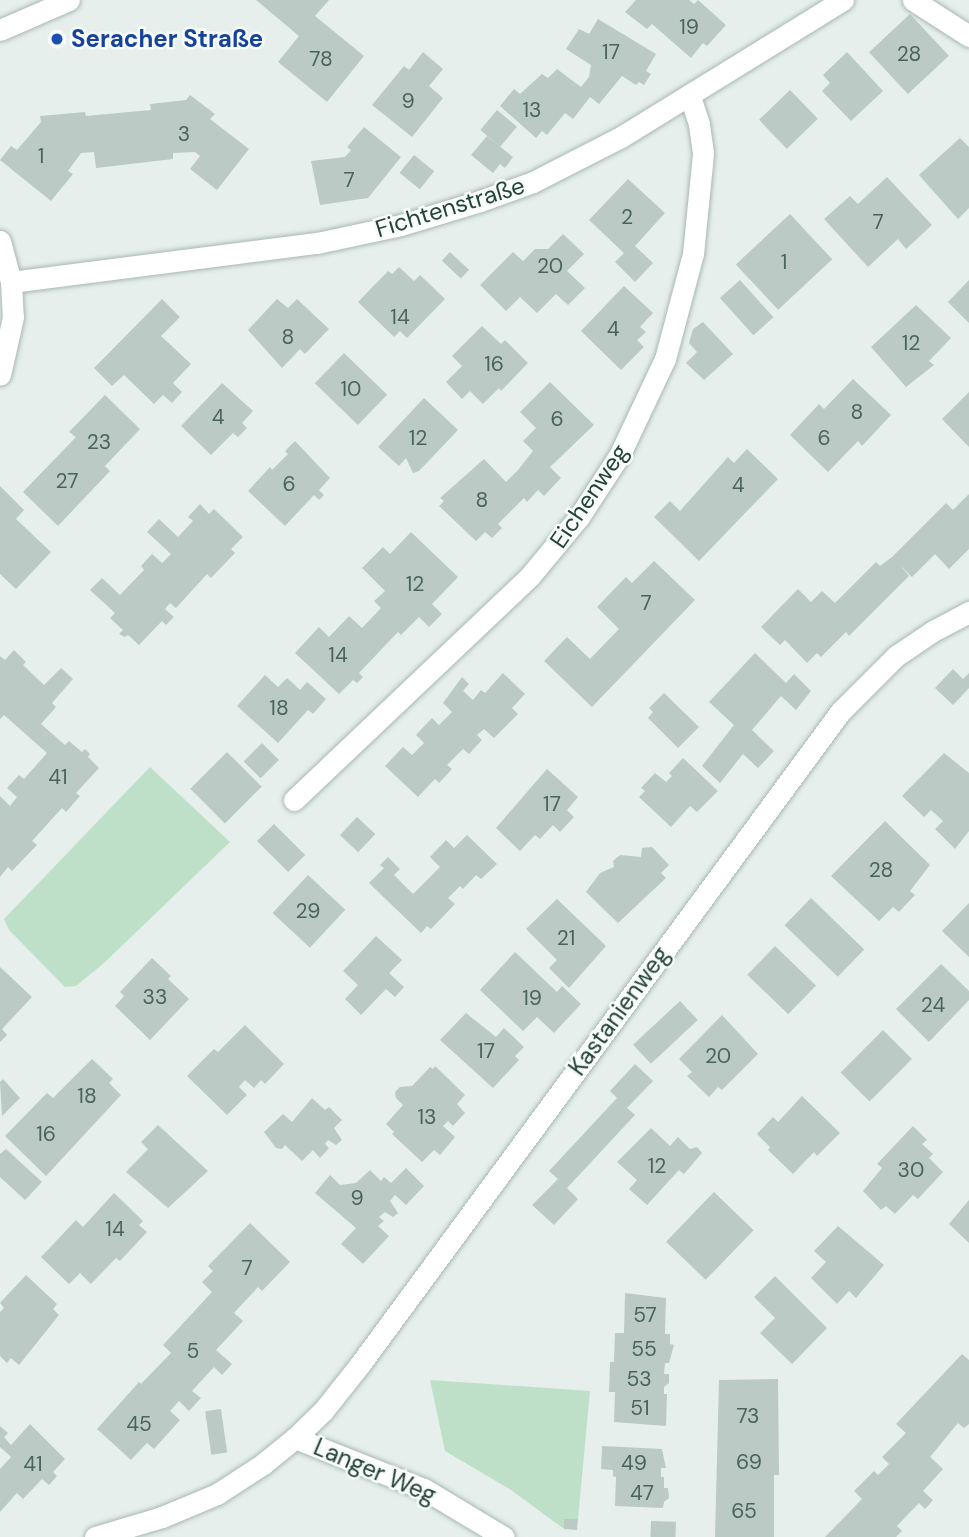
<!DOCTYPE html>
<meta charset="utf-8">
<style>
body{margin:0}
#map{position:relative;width:969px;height:1537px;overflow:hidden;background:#e6efeb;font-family:"DM Sans",sans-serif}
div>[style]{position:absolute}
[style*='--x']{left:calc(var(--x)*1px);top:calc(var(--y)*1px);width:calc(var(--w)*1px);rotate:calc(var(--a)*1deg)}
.green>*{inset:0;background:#bfe0c8}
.building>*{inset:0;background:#bbcac4;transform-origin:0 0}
.roads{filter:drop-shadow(0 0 2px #a8b8b2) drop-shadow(0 0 2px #a8b8b2)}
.street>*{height:21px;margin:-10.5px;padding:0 10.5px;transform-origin:10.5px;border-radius:10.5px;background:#fff}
.secondary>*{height:21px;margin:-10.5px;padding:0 10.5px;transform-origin:10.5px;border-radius:10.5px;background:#fff}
.dots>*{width:19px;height:19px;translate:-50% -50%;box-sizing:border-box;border:4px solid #f7fbf9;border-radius:50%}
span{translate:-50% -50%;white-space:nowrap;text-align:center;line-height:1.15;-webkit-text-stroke:5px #f7fbf9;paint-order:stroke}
.number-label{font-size:21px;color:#4a645c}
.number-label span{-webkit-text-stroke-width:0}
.transit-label{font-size:24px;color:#164399;font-weight:700}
.left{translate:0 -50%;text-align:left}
.street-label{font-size:24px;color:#24423a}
</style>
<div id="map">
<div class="green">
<div style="clip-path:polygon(150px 767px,230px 842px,104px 963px,76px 986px,65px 987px,9px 930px,4px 919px)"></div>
<div style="clip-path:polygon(430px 1380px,590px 1391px,578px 1519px,564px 1519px,564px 1529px,511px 1490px,445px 1451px)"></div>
</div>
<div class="building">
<div style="clip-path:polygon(256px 0,329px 0,315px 16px,364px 56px,327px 102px,278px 62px,299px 36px)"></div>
<div style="clip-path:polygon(636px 0,689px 0,694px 4px,698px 0,726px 25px,707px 46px,703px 43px,691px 58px,652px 24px,647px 29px,625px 12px)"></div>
<div style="left:910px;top:14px;width:57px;height:56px;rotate:47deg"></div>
<div style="clip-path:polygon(598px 19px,656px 54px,646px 71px,651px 74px,644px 85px,639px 82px,636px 85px,622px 76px,599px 104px,590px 97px,573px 119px,565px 113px,547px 135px,542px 131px,536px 138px,500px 106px,514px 89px,520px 94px,542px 74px,548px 78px,557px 69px,581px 87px,589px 77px,591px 65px,566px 49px,579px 29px,589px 34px)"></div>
<div style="clip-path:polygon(423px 52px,443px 69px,429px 86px,443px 98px,412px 137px,372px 105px,404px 66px,409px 70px)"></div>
<div style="clip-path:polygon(847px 52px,883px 91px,851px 121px,822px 91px,830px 83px,823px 75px)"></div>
<div style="left:790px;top:90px;width:40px;height:43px;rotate:46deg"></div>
<div style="clip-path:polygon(190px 95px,215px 114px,210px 119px,249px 149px,217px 190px,190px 169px,200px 156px,195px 152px,173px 153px,173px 159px,96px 168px,94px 152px,81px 153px,68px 171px,73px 174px,51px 201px,0 160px,11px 146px,17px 150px,41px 122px,40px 116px,85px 112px,86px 116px,151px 110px,150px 104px,186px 100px)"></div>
<div style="left:497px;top:110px;width:26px;height:26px;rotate:40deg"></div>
<div style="clip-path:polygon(364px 127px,401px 157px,368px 198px,320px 205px,311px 161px,345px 157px,351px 150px,347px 147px)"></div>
<div style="clip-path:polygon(487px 136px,513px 157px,505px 168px,500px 164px,493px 173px,471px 155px)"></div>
<div style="clip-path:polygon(960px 138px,969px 147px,969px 208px,958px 219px,919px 175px)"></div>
<div style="left:414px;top:155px;width:26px;height:23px;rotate:39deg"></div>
<div style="clip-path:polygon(887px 177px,932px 225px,906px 249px,898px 239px,868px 267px,824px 219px,850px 196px,858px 204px)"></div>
<div style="clip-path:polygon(628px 179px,665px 213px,635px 246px,653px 263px,635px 282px,615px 262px,624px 253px,589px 220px)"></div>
<div style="left:790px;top:214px;width:62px;height:74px;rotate:47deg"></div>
<div style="clip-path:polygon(563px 234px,584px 254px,567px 271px,585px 288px,568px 305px,556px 294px,537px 313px,520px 297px,506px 311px,480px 285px,513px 252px,523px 261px,535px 249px,548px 249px)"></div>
<div style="left:450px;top:252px;width:26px;height:12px;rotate:43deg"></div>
<div style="clip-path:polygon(399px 267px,414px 281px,420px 275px,445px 299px,407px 338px,400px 331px,394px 337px,358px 302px,388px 271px,392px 274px)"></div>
<div style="left:740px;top:280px;width:50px;height:27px;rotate:48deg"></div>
<div style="clip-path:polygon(969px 280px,969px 323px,948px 302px)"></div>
<div style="clip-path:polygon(624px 286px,653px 313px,640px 327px,646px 332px,637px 340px,644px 347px,621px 370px,581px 331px)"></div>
<div style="clip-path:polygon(162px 299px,180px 317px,161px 336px,191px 364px,173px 383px,182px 392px,172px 403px,163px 395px,154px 404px,124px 375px,112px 386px,94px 368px)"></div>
<div style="clip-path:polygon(277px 299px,288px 308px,297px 299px,329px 329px,305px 354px,300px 349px,282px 368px,248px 330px)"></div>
<div style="clip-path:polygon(916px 305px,951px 338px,929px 361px,934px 365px,906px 387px,871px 347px)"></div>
<div style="clip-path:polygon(703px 322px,733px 354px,704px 380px,686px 363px,697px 352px,689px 343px,693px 329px)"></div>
<div style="clip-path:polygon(482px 326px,501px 344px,505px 340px,528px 363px,501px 391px,499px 388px,483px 404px,470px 391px,462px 399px,446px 382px,462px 366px,452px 356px)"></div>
<div style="left:344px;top:353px;width:60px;height:42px;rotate:44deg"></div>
<div style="clip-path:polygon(853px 379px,891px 415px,862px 446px,858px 441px,828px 472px,790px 435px,819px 404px,824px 409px)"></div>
<div style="clip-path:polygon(550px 382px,594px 425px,550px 467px,561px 478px,544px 496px,538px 490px,527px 502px,524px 498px,498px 524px,502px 528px,492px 538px,485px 532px,476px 541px,439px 506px,444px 501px,440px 498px,484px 459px,506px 482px,518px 470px,533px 451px,523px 441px,536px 428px,520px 412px)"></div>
<div style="clip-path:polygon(222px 383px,253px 411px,242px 423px,247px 428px,238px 437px,233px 433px,211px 455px,181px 426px)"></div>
<div style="clip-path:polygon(969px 392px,969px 447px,942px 419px)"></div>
<div style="clip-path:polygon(105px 395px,140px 429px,105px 466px,110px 471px,58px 526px,23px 492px,76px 437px,69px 432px)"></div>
<div style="clip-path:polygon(424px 398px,458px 430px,419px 471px,413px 473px,406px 458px,399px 466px,378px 447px)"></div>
<div style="clip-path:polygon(295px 441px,330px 478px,319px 490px,324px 495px,319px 500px,314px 495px,285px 526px,248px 491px,270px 467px,272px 470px,288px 454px,285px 451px)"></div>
<div style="clip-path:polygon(747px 449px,778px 479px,699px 561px,654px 517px,670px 501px,680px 511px,728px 457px,734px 463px)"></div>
<div style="clip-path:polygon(0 486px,24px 510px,16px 519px,51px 552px,16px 589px,0 574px)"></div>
<div style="clip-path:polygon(969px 494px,969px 549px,949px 569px,935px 554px,912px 577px,900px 565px,909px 576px,849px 636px,846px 632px,821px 657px,817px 653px,807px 663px,785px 640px,780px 645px,761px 627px,798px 589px,811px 602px,822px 591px,835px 603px,876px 562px,880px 566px,892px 557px,946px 503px,953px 510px)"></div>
<div style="clip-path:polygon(200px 504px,209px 514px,214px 509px,243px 537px,231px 549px,235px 553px,211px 578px,207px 574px,176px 608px,170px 603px,165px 609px,174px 617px,166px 625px,162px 621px,139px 645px,128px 635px,125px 637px,119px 634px,123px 630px,110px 618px,115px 613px,90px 590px,102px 578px,120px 595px,144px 570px,141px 566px,152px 554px,162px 563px,171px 554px,147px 532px,159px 519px,178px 537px,193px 521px,188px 517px)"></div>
<div style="clip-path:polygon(411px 532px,458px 577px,432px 604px,442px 614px,429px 627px,419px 617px,401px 635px,398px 632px,359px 673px,363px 677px,357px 683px,353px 680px,339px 694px,295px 653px,319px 627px,329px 637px,349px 616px,362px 628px,381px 608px,374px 601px,385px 591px,362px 568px,383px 547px,390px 554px)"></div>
<div style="clip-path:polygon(654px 561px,695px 600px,592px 707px,544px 661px,567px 637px,590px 659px,619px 629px,597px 607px,626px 577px,632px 583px)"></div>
<div style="clip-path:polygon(14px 650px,26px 662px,23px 665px,44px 685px,61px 668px,73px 679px,52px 703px,56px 707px,41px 724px,65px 745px,69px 741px,82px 752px,85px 749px,90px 754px,88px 757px,99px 768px,76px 793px,80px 796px,66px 812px,62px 808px,32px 841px,37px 845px,12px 871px,8px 867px,0 877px,0 796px,10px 806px,17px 797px,7px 788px,19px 775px,24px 779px,47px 753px,4px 715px,0 719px,0 656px,5px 660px)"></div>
<div style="clip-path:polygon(755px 653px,786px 683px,794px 674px,811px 691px,796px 710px,781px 696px,752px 730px,774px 751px,758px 768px,743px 754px,720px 783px,702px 766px,734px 725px,709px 702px)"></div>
<div style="clip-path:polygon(953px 669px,963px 679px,969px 673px,969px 688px,953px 705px,935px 688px)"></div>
<div style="clip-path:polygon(503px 673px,525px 694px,512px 708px,518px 714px,494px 738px,484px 729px,477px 735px,482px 740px,469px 754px,463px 749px,447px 765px,452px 769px,439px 783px,435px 779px,418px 797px,385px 766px,403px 747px,412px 755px,424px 743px,416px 735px,432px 718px,439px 725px,452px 712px,443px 703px,462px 677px,469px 684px,463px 691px,473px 700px,481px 690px,485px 693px)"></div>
<div style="clip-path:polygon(265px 675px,278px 687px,287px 678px,300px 690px,307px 682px,326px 699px,313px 714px,308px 710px,278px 743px,237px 706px)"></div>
<div style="clip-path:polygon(664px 693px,699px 727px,678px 748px,648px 718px,653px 712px,649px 708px)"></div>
<div style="left:262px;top:743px;width:24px;height:26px;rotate:45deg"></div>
<div style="left:227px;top:752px;width:49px;height:52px;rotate:45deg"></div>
<div style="clip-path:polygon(944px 753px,969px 773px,969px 831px,955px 849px,935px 829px,943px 821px,931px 810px,924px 817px,902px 796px)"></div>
<div style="clip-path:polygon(683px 758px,718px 791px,697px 812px,690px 806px,671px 827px,639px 797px,645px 791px,641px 788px,655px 773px,666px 782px,672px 776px,669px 773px)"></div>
<div style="clip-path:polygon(547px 769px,578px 797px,567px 810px,574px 817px,560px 832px,553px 825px,540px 839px,535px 835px,520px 851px,496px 828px)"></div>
<div style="left:357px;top:817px;width:25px;height:25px;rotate:43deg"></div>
<div style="clip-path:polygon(885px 821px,930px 865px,910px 891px,915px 895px,899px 912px,893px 907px,879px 921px,831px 876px)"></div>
<div style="left:274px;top:824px;width:44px;height:24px;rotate:45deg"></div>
<div style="clip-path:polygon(467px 835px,497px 864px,481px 879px,476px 875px,463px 889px,460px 886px,448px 898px,455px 904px,431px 929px,427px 926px,421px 933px,369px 883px,384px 868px,380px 865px,388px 857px,400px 869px,394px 875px,413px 894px,440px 867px,430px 857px,446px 840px,454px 848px)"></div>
<div style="clip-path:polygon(652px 847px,669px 865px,661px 873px,666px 878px,618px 923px,586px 892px,600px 873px,614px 867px,613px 861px,620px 855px,641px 857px,642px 848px)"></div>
<div style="left:308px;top:875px;width:51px;height:52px;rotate:43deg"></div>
<div style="left:811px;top:898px;width:74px;height:38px;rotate:44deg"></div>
<div style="clip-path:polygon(557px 899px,606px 946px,569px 988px,549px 968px,557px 960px,526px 929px)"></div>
<div style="clip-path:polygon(969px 903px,969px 957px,942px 931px)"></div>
<div style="clip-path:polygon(376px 936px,402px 960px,389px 973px,404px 987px,395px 997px,386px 989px,361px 1015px,345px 999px,358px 985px,343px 971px)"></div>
<div style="left:775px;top:946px;width:57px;height:40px;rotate:44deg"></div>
<div style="clip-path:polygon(515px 952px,557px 992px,562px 986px,581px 1004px,554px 1033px,537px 1017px,523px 1031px,480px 990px)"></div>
<div style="clip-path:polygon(152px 958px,171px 976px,168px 979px,189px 999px,150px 1040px,115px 1006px,124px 996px,120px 992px)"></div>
<div style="clip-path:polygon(941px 964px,969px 991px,969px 1000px,929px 1042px,896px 1009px)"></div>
<div style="clip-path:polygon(0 967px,32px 997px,2px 1029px,7px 1035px,0 1042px)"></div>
<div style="left:680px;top:1001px;width:26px;height:64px;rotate:47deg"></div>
<div style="clip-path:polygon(466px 1013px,496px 1037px,504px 1028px,524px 1047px,515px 1056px,519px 1060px,493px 1088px,440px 1040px)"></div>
<div style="clip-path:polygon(722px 1015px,758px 1054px,722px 1090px,718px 1087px,709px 1097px,687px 1076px,692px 1072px,679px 1059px)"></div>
<div style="clip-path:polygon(245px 1025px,284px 1064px,265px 1084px,261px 1080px,254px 1088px,245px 1080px,239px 1087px,247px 1095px,227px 1115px,187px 1076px,214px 1049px,218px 1052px)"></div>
<div style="left:883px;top:1030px;width:41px;height:60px;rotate:45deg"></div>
<div style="clip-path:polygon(92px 1059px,113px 1079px,109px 1083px,121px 1095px,46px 1176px,5px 1136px,47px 1093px,53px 1098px)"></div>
<div style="clip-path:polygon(635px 1064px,653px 1081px,627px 1108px,635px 1115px,567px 1188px,578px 1199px,554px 1225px,532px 1205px,558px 1179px,549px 1171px,617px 1098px,610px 1091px)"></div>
<div style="clip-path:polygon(435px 1066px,465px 1095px,457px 1104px,465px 1113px,453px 1126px,448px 1121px,443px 1126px,455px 1137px,440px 1155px,434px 1150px,422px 1162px,392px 1134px,394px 1132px,386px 1124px,403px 1105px,396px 1098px,395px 1092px,400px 1087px,412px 1086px,430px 1067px,433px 1069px)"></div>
<div style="clip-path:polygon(3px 1079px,20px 1098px,2px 1116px,0 1082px)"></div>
<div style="clip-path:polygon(802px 1096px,840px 1133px,817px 1156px,814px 1152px,793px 1174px,768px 1150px,770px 1147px,757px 1134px,773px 1117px,778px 1122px)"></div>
<div style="clip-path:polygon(312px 1098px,325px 1110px,329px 1107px,342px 1120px,334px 1128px,342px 1140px,336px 1145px,328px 1140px,325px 1144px,329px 1148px,320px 1158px,313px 1150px,302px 1161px,285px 1145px,282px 1149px,276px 1148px,264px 1132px,283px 1114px,292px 1122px)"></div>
<div style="clip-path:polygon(158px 1125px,208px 1171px,168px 1208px,126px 1172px,148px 1149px,141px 1142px)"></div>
<div style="clip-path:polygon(913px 1126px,927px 1140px,922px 1144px,933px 1154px,929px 1158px,943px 1172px,918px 1199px,913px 1195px,895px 1214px,886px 1206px,881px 1210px,863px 1191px,882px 1168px,877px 1164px)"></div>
<div style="clip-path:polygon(651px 1128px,670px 1146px,678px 1137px,690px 1149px,697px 1147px,702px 1153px,684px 1174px,679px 1170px,647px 1205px,629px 1189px,637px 1180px,617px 1162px)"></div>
<div style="clip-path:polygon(6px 1149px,42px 1182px,25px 1200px,0 1177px,0 1154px)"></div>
<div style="clip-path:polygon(406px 1168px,424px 1186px,406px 1205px,395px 1195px,390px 1201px,398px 1213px,393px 1217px,385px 1212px,379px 1217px,384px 1221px,378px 1226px,389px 1236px,363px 1264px,341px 1244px,356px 1228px,315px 1193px,330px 1175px,340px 1185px,356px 1183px,370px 1170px,381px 1181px,384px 1177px,391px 1183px)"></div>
<div style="left:714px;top:1192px;width:55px;height:69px;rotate:44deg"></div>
<div style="clip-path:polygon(114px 1193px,143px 1221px,139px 1225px,147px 1232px,120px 1261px,116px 1258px,91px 1284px,80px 1273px,69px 1284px,41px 1257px,76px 1220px,83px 1227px)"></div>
<div style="clip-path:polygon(969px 1200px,969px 1243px,949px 1224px)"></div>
<div style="clip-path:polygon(250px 1223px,290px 1262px,262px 1291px,258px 1287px,234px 1313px,243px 1321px,216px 1350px,232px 1364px,222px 1375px,214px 1367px,192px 1391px,201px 1398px,189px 1411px,179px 1401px,170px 1411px,180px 1420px,154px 1449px,147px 1443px,131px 1460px,97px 1429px,139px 1382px,141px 1384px,171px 1353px,163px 1345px,212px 1292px,202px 1282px,213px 1271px,208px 1266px)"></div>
<div style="clip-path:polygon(838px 1226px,884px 1265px,856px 1298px,849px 1291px,837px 1304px,811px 1278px,826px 1262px,814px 1251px)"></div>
<div style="clip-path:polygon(26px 1275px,57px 1304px,53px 1309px,59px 1315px,19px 1365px,11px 1358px,7px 1363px,0 1356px,0 1312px,4px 1308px,0 1303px)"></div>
<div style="clip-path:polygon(775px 1276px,827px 1328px,792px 1364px,760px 1333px,775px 1318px,754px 1297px)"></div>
<div style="clip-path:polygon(625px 1293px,666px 1298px,665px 1334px,670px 1334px,670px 1344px,674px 1345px,669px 1363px,665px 1363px,664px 1374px,669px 1374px,669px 1383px,664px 1387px,664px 1394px,667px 1394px,666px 1426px,614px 1422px,615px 1392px,609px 1392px,610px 1362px,614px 1362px,615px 1333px,624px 1333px)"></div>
<div style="clip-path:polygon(962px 1354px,969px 1360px,969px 1424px,964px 1428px,958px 1423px,930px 1457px,943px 1469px,923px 1491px,933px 1500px,925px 1509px,919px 1503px,897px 1526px,902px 1531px,896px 1537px,825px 1537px,862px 1499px,854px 1491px,874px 1471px,878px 1475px,889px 1464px,882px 1457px,906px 1433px,896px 1424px)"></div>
<div style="clip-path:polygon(778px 1379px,779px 1475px,774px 1475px,774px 1537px,715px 1537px,719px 1380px)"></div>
<div style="left:221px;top:1409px;width:44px;height:16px;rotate:82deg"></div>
<div style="clip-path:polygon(30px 1424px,65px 1459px,53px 1472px,57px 1476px,49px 1485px,42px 1479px,23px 1499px,17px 1493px,0 1512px,0 1469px,11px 1457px,0 1447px,0 1426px,8px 1433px,4px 1437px,11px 1445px)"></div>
<div style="clip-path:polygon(602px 1446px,662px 1449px,666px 1468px,661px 1468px,661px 1477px,664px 1477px,664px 1488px,668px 1488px,669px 1498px,664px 1502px,663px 1508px,615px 1506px,616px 1477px,613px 1476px,613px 1470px,601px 1469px)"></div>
<div style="clip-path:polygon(564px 1519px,578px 1519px,577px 1530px,564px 1529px)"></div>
<div style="left:651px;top:1521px;width:25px;height:16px;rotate:2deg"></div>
</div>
<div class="roads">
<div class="street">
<div style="--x:913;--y:0;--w:67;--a:32.7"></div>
<div style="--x:0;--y:241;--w:42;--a:75"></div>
<div style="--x:11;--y:282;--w:35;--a:87"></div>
<div style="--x:13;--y:317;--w:59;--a:102.6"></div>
<div style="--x:11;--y:282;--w:308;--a:-7.3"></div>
<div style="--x:317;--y:243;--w:86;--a:-12.1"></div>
<div style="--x:401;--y:225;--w:83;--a:-16.9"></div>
<div style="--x:480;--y:201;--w:56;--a:-19.7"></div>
<div style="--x:533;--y:182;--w:99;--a:-27.1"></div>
<div style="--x:621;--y:137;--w:261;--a:-31.7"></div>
<div style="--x:294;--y:800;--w:325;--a:-43.5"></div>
<div style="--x:530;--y:576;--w:77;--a:-50.3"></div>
<div style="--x:579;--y:517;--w:75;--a:-56.9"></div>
<div style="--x:620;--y:454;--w:105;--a:-64.7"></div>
<div style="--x:665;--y:359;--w:109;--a:-75.1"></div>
<div style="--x:693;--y:254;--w:101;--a:-84.3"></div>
<div style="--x:703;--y:153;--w:29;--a:-98"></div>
<div style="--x:699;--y:124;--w:29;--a:-108"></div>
<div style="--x:295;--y:1438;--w:39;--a:-44"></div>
<div style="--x:323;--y:1411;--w:61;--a:-51.6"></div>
<div style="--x:361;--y:1363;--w:808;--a:-53.65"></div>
<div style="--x:840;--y:712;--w:79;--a:-45"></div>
<div style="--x:896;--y:656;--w:45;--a:-34"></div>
<div style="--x:933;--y:631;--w:41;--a:-27.8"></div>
<div style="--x:95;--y:1537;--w:70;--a:-16.6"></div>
<div style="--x:162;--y:1517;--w:60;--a:-22.7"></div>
<div style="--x:217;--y:1494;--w:55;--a:-33.1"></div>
<div style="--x:263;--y:1464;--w:41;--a:-39.1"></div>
<div style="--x:295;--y:1438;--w:139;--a:21.6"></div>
<div style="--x:424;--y:1489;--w:93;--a:31"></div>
</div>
<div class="secondary">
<div style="--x:0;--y:30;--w:75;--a:-23.5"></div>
</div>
</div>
<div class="dots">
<div style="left:57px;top:39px;background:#1a4fb4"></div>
</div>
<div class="number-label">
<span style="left:689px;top:27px">19</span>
<span style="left:611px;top:52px">17</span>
<span style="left:909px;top:54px">28</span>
<span style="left:321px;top:59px">78</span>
<span style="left:408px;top:101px">9</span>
<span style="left:532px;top:110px">13</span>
<span style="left:184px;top:134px">3</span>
<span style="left:41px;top:156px">1</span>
<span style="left:349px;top:180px">7</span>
<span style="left:627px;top:217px">2</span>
<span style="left:878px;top:222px">7</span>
<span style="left:784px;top:262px">1</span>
<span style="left:550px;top:266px">20</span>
<span style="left:400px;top:317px">14</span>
<span style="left:613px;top:329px">4</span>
<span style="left:288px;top:337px">8</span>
<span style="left:911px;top:343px">12</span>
<span style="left:494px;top:364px">16</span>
<span style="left:351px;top:389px">10</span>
<span style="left:857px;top:412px">8</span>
<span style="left:218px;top:417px">4</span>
<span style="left:557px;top:419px">6</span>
<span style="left:418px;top:438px">12</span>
<span style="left:824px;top:438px">6</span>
<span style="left:99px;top:442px">23</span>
<span style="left:67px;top:481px">27</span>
<span style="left:289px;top:484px">6</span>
<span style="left:738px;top:485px">4</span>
<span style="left:482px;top:500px">8</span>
<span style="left:415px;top:584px">12</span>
<span style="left:646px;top:603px">7</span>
<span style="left:338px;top:655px">14</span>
<span style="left:279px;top:708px">18</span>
<span style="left:58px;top:777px">41</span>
<span style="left:552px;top:804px">17</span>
<span style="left:881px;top:870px">28</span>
<span style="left:308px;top:911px">29</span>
<span style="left:566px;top:938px">21</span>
<span style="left:155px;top:997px">33</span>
<span style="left:532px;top:998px">19</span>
<span style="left:933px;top:1005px">24</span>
<span style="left:486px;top:1051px">17</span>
<span style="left:718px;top:1056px">20</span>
<span style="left:87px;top:1096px">18</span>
<span style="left:427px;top:1117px">13</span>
<span style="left:46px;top:1134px">16</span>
<span style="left:657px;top:1166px">12</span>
<span style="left:911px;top:1170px">30</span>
<span style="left:357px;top:1198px">9</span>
<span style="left:115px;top:1229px">14</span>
<span style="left:247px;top:1268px">7</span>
<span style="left:645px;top:1315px">57</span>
<span style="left:644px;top:1349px">55</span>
<span style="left:193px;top:1351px">5</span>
<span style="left:639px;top:1379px">53</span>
<span style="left:640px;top:1408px">51</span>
<span style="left:748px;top:1416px">73</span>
<span style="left:139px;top:1424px">45</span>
<span style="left:749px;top:1462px">69</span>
<span style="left:634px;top:1463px">49</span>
<span style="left:33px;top:1464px">41</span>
<span style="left:642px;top:1493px">47</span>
<span style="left:744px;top:1511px">65</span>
</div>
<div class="transit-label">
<span class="left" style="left:71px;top:39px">Seracher Straße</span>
</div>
<div class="street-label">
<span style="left:450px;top:207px;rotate:-17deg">Fichtenstraße</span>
<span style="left:589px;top:496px;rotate:-56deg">Eichenweg</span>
<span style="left:619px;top:1011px;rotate:-54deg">Kastanienweg</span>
<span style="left:375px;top:1471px;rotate:23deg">Langer Weg</span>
</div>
</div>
